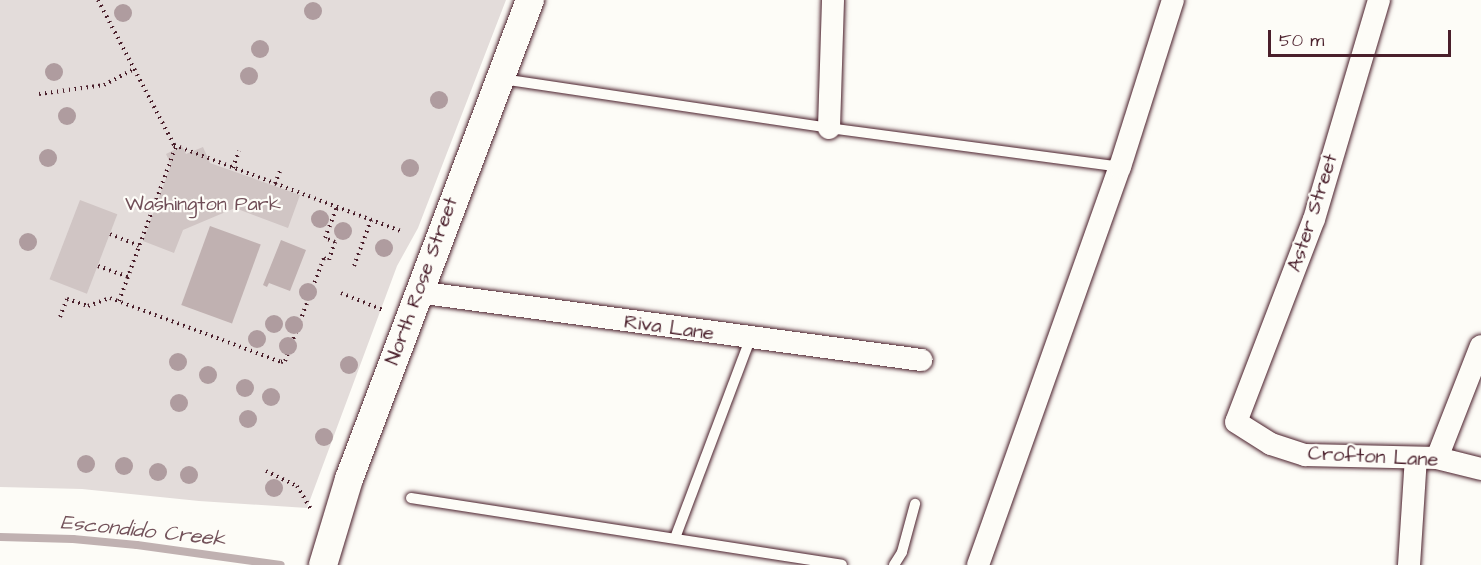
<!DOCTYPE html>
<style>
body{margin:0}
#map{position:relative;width:1481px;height:565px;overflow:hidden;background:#fdfcf7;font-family:"Architects Daughter",sans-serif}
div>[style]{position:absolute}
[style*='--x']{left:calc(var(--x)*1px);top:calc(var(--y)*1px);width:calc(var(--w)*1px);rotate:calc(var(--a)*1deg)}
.green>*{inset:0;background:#e3dcda}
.water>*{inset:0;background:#c0b1b1;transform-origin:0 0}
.stream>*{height:8px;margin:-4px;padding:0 4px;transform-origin:4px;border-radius:4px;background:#c0b1b1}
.building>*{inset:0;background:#d0c5c4;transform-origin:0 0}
.path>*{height:4px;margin-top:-2px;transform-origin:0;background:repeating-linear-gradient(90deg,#4a1f2b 0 1.5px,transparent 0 6px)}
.roads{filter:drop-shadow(0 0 2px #4a1f2b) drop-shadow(0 0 2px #4a1f2b)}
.service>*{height:10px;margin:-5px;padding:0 5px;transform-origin:5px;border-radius:5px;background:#fdfcf7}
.minor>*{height:22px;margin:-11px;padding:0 11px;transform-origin:11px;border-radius:11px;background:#fdfcf7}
.tertiary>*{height:28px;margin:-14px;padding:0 14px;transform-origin:14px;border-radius:14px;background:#fdfcf7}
.trees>*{width:18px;height:18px;margin:-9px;border-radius:50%;background:#af9c9f}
span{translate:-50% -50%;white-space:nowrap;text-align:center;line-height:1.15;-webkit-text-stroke:4.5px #fdfcf7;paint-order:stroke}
.park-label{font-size:20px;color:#704e57}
.street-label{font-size:20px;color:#4a1f2b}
.water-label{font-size:21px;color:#73525a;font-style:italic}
.scale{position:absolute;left:1268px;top:30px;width:183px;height:27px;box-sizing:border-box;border:3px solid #4a1f2b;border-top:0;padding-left:8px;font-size:18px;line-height:21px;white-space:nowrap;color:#4a1f2b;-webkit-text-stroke:4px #fdfcf7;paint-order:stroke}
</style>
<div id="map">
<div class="green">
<div style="clip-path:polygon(0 0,506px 0,418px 228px,397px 266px,307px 508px,199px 501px,82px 489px,0 487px)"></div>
</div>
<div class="water">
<div style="left:210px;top:226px;width:54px;height:84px;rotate:20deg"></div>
<div style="clip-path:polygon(281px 240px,306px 250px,290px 291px,269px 283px,267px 287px,263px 285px)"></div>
</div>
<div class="stream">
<div style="--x:0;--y:537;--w:73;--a:1.6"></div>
<div style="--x:73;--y:539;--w:64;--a:5.4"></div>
<div style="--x:137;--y:545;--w:145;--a:7.9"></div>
</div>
<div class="building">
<div style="clip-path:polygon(182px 146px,186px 154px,203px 147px,210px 163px,300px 195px,288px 228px,235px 208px,183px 230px,174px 253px,143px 241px,171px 165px,166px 154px)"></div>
<div style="left:80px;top:200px;width:40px;height:85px;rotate:21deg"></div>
</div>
<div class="path">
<div style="--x:98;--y:0;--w:164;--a:62.3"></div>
<div style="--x:174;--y:145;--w:242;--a:20.8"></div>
<div style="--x:39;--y:94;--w:66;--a:-7.9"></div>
<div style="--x:104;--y:85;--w:34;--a:-28"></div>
<div style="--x:233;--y:168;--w:18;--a:-71"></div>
<div style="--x:275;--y:184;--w:17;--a:-69"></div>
<div style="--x:110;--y:234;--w:31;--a:22"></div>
<div style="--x:98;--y:266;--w:32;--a:20"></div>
<div style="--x:354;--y:266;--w:49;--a:-69.7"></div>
<div style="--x:341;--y:293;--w:45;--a:22"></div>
<div style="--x:119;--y:301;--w:165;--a:-69.8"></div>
<div style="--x:60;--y:317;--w:19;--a:-69"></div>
<div style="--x:67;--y:299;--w:22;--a:18"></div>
<div style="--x:88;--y:306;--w:23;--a:-20"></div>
<div style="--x:110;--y:298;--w:183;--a:20.5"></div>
<div style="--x:281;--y:362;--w:4;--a:-14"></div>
<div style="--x:285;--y:361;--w:110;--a:-69.3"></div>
<div style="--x:324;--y:258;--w:5;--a:22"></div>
<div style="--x:329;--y:260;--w:19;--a:-72"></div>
<div style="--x:335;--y:242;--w:11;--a:-158"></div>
<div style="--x:325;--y:238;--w:33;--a:-69"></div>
<div style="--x:266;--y:471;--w:34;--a:26"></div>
<div style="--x:297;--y:486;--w:27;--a:59"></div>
</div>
<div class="roads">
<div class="service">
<div style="--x:502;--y:79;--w:331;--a:8.5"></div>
<div style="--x:829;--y:128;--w:294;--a:7.6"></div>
<div style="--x:411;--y:498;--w:436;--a:8.8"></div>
<div style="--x:675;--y:538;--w:213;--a:-69.3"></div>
<div style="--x:894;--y:565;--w:15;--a:-58"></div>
<div style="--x:902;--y:552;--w:50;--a:-74.8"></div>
</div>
<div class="minor">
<div style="--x:1379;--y:0;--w:228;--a:106.5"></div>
<div style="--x:1314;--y:219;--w:217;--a:111"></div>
<div style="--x:1236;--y:422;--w:41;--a:32.2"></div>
<div style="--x:1271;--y:444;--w:36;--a:18"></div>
<div style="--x:1305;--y:455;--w:132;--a:1.3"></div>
<div style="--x:1437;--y:458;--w:45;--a:14"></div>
<div style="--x:829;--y:128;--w:128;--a:-88.2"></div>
<div style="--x:417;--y:292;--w:509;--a:7.68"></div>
<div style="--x:1437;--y:458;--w:120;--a:-68.6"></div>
<div style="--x:978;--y:565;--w:423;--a:-70.4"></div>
<div style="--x:1120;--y:167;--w:175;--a:-72.4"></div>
<div style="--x:1409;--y:565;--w:107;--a:-86.3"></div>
</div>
<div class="tertiary">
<div style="--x:323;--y:565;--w:90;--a:-73.2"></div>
<div style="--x:349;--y:479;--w:512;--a:-69.3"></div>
</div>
</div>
<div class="trees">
<div style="left:313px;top:11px"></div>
<div style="left:123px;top:13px"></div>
<div style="left:260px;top:49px"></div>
<div style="left:54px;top:72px"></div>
<div style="left:249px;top:76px"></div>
<div style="left:439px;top:100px"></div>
<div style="left:67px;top:116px"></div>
<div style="left:48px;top:158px"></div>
<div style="left:410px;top:168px"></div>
<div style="left:320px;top:219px"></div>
<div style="left:343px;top:231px"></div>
<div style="left:28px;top:242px"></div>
<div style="left:384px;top:248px"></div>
<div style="left:308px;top:292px"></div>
<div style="left:274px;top:324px"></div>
<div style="left:294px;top:325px"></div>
<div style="left:257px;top:339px"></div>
<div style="left:288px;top:346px"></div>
<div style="left:178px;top:362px"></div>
<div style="left:349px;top:365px"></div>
<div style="left:208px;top:375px"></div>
<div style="left:245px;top:388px"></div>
<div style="left:271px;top:397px"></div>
<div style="left:179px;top:403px"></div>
<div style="left:248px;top:419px"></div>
<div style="left:324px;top:437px"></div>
<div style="left:86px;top:464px"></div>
<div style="left:124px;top:466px"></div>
<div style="left:158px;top:472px"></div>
<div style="left:189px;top:475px"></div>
<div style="left:274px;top:488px"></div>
</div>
<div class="park-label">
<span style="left:203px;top:204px">Washington Park</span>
</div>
<div class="street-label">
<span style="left:1313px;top:213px;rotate:-72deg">Aster Street</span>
<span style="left:422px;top:281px;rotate:-70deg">North Rose Street</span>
<span style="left:669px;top:328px;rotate:8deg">Riva Lane</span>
<span style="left:1373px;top:457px;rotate:3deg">Crofton Lane</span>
</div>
<div class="water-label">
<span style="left:143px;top:531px;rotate:6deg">Escondido Creek</span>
</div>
<div class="scale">50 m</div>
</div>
